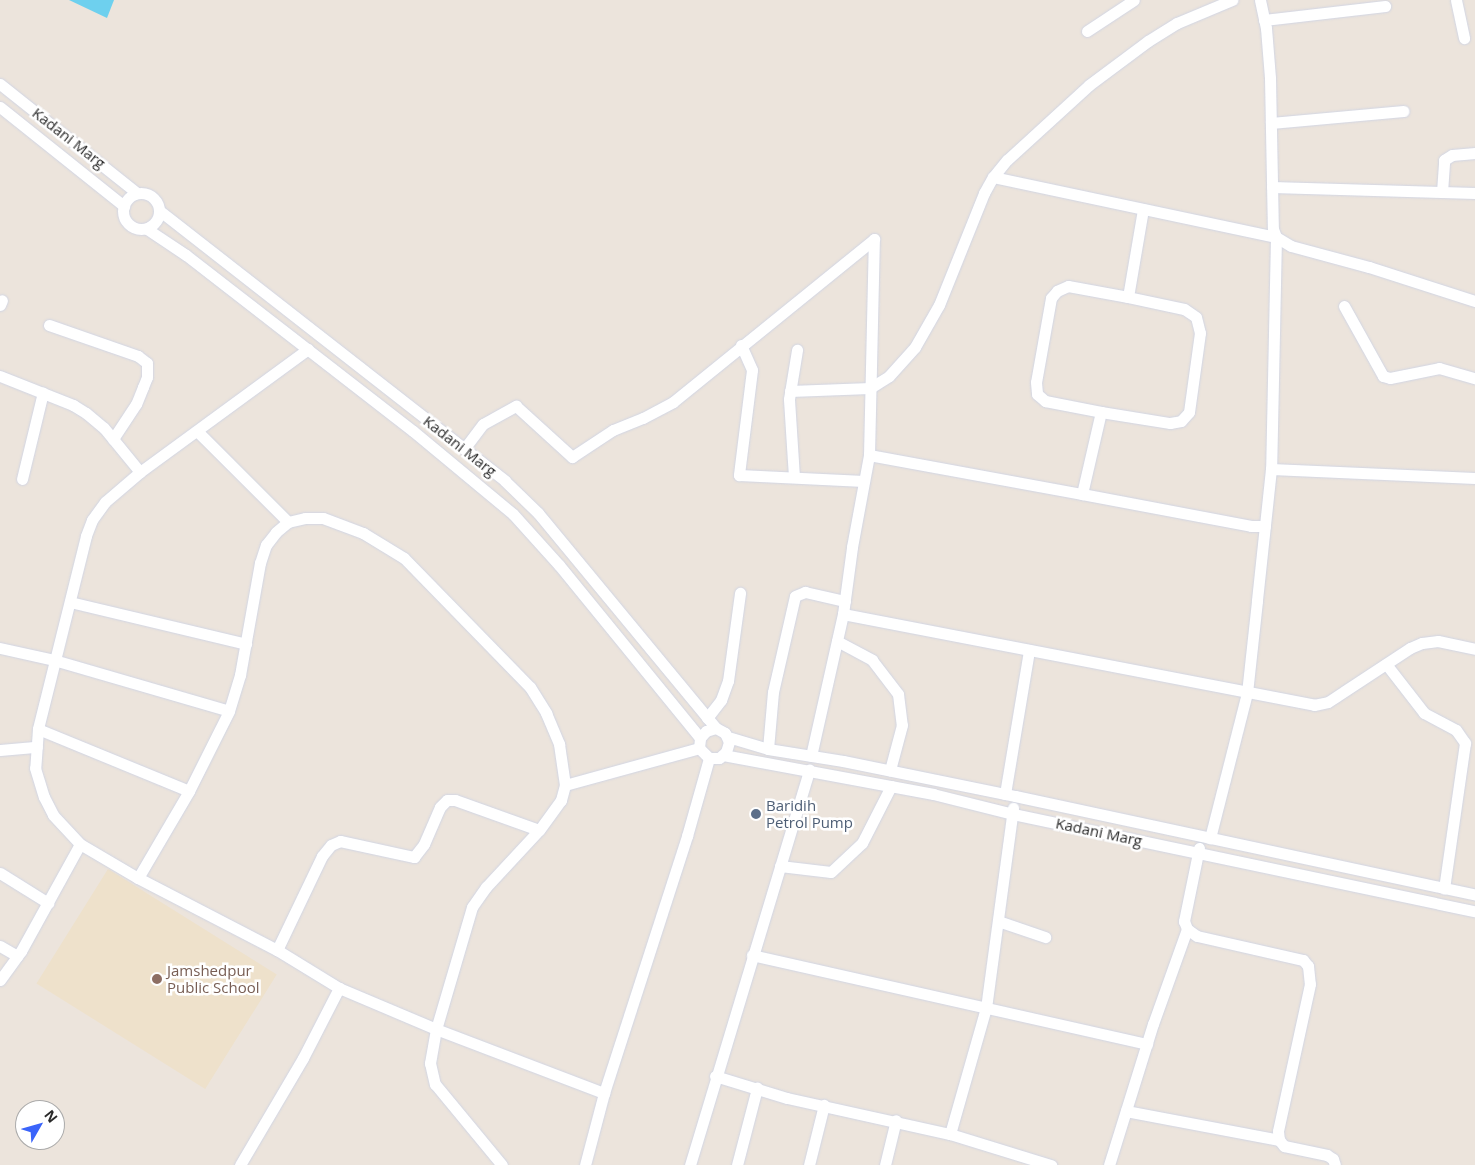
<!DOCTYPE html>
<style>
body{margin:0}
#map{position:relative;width:1475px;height:1165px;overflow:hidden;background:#ece4dc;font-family:"Open Sans",sans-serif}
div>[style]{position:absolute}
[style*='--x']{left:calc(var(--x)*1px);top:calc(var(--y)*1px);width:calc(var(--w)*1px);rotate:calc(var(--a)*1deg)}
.education>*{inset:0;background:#eee1cb;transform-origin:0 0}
.water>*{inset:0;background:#6ed0ee}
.roads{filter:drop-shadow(0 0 1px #d1d5e3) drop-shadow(0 0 1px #d1d5e3)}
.minor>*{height:11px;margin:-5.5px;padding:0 5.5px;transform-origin:5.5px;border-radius:5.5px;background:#fff}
.minor>.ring{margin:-5.5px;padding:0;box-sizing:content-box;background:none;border:11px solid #fff;border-radius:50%}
.dots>*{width:14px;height:14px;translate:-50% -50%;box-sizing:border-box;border:2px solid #fff;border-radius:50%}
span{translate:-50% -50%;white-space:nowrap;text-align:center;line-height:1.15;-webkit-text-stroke:5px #fff;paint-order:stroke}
.street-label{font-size:15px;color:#2a2a2a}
.service-label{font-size:15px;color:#4e5e75}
.left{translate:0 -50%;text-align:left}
.education-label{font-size:15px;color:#785e54}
.north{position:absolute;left:15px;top:1100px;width:50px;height:50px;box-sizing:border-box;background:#fff;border:1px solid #aaa;border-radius:50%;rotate:52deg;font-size:14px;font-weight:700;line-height:20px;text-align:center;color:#2a2a2a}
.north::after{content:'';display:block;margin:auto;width:18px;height:22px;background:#3b64fa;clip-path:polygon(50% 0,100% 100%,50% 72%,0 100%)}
</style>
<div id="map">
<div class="education">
<div style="left:108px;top:869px;width:199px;height:135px;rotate:32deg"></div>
</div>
<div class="water">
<div style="clip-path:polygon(69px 0,114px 0,107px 18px)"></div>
</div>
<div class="roads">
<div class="minor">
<div style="--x:1260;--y:0;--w:29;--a:78"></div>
<div style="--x:1266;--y:28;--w:50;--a:85.4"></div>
<div style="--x:1270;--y:78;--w:151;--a:88.9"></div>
<div style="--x:1273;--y:229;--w:9;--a:69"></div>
<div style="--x:1276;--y:237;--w:17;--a:31"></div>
<div style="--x:1291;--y:246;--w:81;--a:15.1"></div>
<div style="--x:1369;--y:267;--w:111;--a:17.8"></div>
<div style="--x:1456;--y:0;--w:39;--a:78"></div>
<div style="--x:1264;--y:20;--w:122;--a:-6.6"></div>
<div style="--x:1087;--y:31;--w:56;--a:-33.4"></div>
<div style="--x:0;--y:84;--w:175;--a:38.5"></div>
<div style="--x:0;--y:107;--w:159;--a:38.6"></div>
<div style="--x:1271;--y:123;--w:133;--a:-5.2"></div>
<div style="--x:993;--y:177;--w:289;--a:12"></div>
<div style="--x:1276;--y:237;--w:232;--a:91.2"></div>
<div style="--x:1271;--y:469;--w:133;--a:96.1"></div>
<div style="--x:1257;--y:601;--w:93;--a:96.2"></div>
<div style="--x:1247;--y:693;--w:150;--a:104.3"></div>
<div style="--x:1272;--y:187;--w:203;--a:1.7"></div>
<div style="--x:1442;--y:192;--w:32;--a:-86"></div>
<div style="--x:1444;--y:160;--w:9;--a:-32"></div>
<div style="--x:1452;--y:155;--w:23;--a:-5"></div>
<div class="ring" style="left:123px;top:193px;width:25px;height:25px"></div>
<div style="--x:160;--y:211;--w:438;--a:38"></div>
<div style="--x:505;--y:481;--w:46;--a:44.1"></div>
<div style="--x:538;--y:513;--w:279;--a:50.4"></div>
<div style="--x:716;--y:728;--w:10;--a:29"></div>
<div style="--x:725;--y:733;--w:10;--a:66"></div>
<div style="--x:729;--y:742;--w:10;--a:107"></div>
<div style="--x:726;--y:752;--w:9;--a:139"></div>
<div style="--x:719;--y:758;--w:10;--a:180"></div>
<div style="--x:709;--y:758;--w:14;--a:-135"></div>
<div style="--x:699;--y:748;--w:10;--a:-84"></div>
<div style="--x:700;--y:738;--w:9;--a:-49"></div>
<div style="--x:706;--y:731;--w:10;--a:-17"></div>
<div style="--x:147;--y:229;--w:47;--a:33.7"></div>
<div style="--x:186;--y:255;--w:287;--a:37.8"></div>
<div style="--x:413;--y:431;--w:130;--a:39.7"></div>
<div style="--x:513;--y:514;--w:69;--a:48"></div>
<div style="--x:559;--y:565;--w:223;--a:50.8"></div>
<div style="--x:1128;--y:297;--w:61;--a:-169.6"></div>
<div style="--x:1068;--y:286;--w:12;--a:156"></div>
<div style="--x:1057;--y:291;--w:9;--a:131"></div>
<div style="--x:1051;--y:298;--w:85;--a:100.1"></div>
<div style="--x:1036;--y:382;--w:12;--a:85"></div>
<div style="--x:1037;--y:394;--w:11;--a:41"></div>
<div style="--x:1045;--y:401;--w:57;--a:11.1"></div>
<div style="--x:1101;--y:412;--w:70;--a:9.1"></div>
<div style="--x:1170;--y:423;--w:11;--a:-10"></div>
<div style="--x:1181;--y:421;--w:12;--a:-48"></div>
<div style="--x:1189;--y:412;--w:80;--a:-82.1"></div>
<div style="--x:1200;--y:333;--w:16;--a:-104"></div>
<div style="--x:1196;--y:317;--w:14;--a:-146"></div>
<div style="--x:1184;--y:309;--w:57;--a:-167.9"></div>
<div style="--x:1128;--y:297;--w:89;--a:-80.3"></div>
<div style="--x:0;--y:305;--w:5;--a:-68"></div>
<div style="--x:1344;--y:306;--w:80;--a:60.9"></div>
<div style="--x:1383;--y:376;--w:7;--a:16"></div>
<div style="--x:1390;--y:378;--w:50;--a:-11.5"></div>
<div style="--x:1439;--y:368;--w:37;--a:16"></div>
<div style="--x:49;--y:325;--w:94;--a:19.2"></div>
<div style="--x:138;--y:356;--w:11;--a:38"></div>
<div style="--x:147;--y:363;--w:14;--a:90"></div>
<div style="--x:147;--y:377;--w:11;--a:112"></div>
<div style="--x:143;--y:387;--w:18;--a:112"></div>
<div style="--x:136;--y:404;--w:42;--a:123.3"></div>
<div style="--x:741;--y:345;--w:27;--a:66"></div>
<div style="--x:752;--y:370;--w:106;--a:97.1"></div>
<div style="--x:739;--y:475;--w:125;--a:2.7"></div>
<div style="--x:308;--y:349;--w:208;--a:143.8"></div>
<div style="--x:140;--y:472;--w:46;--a:139.4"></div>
<div style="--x:105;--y:502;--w:22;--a:126"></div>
<div style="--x:92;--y:520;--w:17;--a:111"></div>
<div style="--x:86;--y:536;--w:199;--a:104"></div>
<div style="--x:38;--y:729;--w:39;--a:94"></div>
<div style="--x:35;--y:768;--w:30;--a:73"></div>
<div style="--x:44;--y:797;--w:20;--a:63"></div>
<div style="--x:53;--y:815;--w:40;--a:47"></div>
<div style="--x:80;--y:844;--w:67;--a:30.4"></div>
<div style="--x:138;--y:878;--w:157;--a:27.4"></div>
<div style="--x:277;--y:950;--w:73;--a:31.5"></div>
<div style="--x:339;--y:988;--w:105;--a:22.9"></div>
<div style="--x:436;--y:1029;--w:180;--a:20.9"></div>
<div style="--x:0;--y:376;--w:79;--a:21.7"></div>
<div style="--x:73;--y:405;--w:15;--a:32"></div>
<div style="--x:86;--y:413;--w:23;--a:40"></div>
<div style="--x:104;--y:428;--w:57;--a:50.7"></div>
<div style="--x:790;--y:391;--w:80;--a:-2.1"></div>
<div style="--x:870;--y:388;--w:22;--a:-32"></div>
<div style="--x:889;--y:376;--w:39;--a:-48"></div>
<div style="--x:915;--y:347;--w:48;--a:-60.3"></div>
<div style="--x:939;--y:305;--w:121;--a:-68.1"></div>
<div style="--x:984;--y:193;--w:18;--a:-61"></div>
<div style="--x:993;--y:177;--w:22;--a:-51"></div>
<div style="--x:1007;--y:160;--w:111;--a:-42.4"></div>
<div style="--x:1089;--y:85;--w:74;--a:-36.7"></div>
<div style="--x:1148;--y:41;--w:34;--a:-32"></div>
<div style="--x:1177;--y:23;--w:60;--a:-22.7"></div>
<div style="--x:197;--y:431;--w:129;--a:45"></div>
<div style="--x:464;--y:449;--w:31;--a:-53"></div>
<div style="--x:483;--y:424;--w:38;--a:-29"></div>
<div style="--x:516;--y:406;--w:76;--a:42.3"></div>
<div style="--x:572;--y:457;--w:49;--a:-33.4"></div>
<div style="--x:613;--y:430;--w:32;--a:-22"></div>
<div style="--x:643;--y:418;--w:34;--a:-28"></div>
<div style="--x:673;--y:402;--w:259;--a:-39"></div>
<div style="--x:869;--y:455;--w:217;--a:10.4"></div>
<div style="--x:1082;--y:494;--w:84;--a:-77"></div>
<div style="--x:1271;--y:469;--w:204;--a:2.5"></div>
<div style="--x:794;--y:477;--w:78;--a:-93.7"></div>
<div style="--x:789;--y:399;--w:50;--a:-80.7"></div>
<div style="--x:22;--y:479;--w:89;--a:-76.4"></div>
<div style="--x:1082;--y:494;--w:172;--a:10.7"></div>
<div style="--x:1251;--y:526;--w:14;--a:0"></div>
<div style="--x:70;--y:602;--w:181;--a:13.4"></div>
<div style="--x:843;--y:614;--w:480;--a:10.9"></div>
<div style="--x:1314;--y:705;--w:14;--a:-12"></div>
<div style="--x:1328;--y:702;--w:98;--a:-33.4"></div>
<div style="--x:1410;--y:648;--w:13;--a:-23"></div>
<div style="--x:1422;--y:643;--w:16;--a:-7"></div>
<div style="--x:1438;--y:641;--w:38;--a:12"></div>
<div style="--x:837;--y:641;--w:40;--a:28"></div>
<div style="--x:872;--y:660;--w:43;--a:52.6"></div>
<div style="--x:898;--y:694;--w:31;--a:83"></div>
<div style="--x:902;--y:725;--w:47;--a:104.9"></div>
<div style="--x:0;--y:648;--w:55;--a:12.5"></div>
<div style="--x:54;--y:660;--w:182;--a:16.2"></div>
<div style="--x:1386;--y:664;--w:62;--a:52.2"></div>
<div style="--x:1424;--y:713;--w:36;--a:28"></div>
<div style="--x:1456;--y:730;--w:16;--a:55"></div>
<div style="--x:1465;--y:743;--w:147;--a:98.2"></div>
<div style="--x:707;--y:718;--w:23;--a:-52"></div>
<div style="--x:721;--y:700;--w:20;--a:-70"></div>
<div style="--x:728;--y:681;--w:89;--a:-82.2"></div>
<div style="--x:38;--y:729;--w:163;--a:22.3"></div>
<div style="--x:728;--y:737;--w:42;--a:16.7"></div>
<div style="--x:768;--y:749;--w:76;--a:9.1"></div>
<div style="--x:843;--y:761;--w:176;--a:11.5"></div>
<div style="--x:1015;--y:796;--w:471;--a:12.1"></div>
<div style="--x:768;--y:749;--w:57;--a:-85"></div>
<div style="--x:773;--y:692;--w:98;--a:-77.1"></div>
<div style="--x:795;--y:596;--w:11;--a:-22"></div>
<div style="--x:805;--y:592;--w:41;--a:12.7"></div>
<div style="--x:0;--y:750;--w:37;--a:-5"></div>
<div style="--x:723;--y:755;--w:214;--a:10.5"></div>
<div style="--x:933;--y:794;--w:82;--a:14"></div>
<div style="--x:1013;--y:814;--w:472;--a:11.9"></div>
<div style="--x:811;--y:756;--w:146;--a:-77.3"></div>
<div style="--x:843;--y:614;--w:68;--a:-82.3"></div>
<div style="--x:852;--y:547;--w:94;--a:-79.5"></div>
<div style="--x:869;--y:455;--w:216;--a:-88.7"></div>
<div style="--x:565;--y:785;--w:139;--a:-15.4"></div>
<div style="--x:1005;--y:794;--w:146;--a:-80.5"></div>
<div style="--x:1199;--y:848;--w:75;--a:101.6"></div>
<div style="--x:1184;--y:921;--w:9;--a:69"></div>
<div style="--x:1187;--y:929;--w:12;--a:35"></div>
<div style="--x:1197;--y:936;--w:109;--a:12.8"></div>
<div style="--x:1303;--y:960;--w:8;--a:50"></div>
<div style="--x:1308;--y:966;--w:18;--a:84"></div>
<div style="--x:1310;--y:984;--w:150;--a:102.3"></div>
<div style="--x:1278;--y:1131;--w:9;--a:84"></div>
<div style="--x:1279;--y:1140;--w:8;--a:50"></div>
<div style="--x:1284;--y:1146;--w:44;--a:11.8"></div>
<div style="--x:1327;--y:1155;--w:7;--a:34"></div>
<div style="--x:1333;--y:1159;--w:6;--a:72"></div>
<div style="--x:780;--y:866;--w:51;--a:6.7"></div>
<div style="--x:831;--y:872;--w:42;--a:-43.1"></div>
<div style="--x:862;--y:843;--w:64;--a:-63"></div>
<div style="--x:0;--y:873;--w:57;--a:32"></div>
<div style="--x:138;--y:878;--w:101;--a:-59.6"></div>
<div style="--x:189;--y:791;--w:89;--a:-63.4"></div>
<div style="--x:229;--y:711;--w:38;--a:-73"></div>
<div style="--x:240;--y:675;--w:114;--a:-79.9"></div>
<div style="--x:260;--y:563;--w:19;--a:-72"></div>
<div style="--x:266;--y:545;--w:16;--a:-52"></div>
<div style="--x:276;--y:532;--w:16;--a:-40"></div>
<div style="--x:288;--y:522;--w:17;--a:-13"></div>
<div style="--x:305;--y:518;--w:18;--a:0"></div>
<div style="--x:323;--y:518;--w:43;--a:20.6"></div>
<div style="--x:363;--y:533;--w:48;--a:31.4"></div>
<div style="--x:404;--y:558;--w:180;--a:45.7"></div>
<div style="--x:530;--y:687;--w:31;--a:58"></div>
<div style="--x:546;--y:713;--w:34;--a:67"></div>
<div style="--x:559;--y:744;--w:41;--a:81.7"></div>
<div style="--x:565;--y:785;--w:16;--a:105"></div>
<div style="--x:561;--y:800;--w:37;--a:126"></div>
<div style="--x:539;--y:830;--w:78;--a:132.9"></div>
<div style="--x:486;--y:887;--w:24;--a:125"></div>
<div style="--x:472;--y:907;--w:127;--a:106.4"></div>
<div style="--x:436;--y:1029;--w:35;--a:100"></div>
<div style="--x:430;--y:1063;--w:22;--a:77"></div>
<div style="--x:435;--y:1084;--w:105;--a:50.4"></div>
<div style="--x:998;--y:921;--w:50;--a:18.8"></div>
<div style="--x:0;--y:946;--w:20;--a:30"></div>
<div style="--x:277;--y:950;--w:104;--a:-64.4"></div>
<div style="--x:322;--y:856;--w:14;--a:-51"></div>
<div style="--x:331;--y:845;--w:10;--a:-24"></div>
<div style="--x:340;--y:841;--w:76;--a:12.2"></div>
<div style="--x:414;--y:857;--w:16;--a:-52"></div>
<div style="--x:424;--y:844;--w:40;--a:-66.6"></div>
<div style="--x:440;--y:807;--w:10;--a:-45"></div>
<div style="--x:447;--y:800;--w:8;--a:0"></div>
<div style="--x:455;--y:800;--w:89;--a:19.7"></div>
<div style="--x:752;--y:955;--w:405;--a:12.7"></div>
<div style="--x:0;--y:980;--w:36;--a:-54"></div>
<div style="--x:21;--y:951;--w:122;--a:-61.1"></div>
<div style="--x:715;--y:1076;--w:75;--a:17"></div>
<div style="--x:787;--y:1098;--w:167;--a:12.5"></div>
<div style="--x:950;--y:1134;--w:106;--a:17.1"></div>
<div style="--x:1126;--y:1111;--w:156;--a:10.7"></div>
<div style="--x:950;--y:1134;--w:131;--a:-74.1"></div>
<div style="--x:986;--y:1008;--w:202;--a:-82.3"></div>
<div style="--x:240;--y:1165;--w:124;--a:-59.5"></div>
<div style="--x:303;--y:1058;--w:79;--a:-62.8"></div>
<div style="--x:585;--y:1165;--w:74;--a:-75.2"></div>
<div style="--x:604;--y:1093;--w:270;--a:-72.1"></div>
<div style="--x:687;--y:836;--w:81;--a:-74.2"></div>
<div style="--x:690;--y:1165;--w:413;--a:-73.2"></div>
<div style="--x:737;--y:1165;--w:80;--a:-75.4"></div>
<div style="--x:809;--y:1165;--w:62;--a:-76"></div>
<div style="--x:885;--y:1165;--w:46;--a:-76.3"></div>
<div style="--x:1109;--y:1165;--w:148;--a:-72.7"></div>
<div style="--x:1153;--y:1024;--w:101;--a:-70.3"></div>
</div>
</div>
<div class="dots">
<div style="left:756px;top:814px;background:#5c6f8a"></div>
<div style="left:157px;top:979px;background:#8d6e63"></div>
</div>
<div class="street-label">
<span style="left:69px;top:138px;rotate:38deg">Kadani Marg</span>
<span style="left:460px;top:446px;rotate:38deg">Kadani Marg</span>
<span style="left:1099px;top:832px;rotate:12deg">Kadani Marg</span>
</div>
<div class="service-label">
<span class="left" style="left:766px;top:814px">Baridih<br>Petrol Pump</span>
</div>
<div class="education-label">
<span class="left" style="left:167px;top:979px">Jamshedpur<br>Public School</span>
</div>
<div class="north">N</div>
</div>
